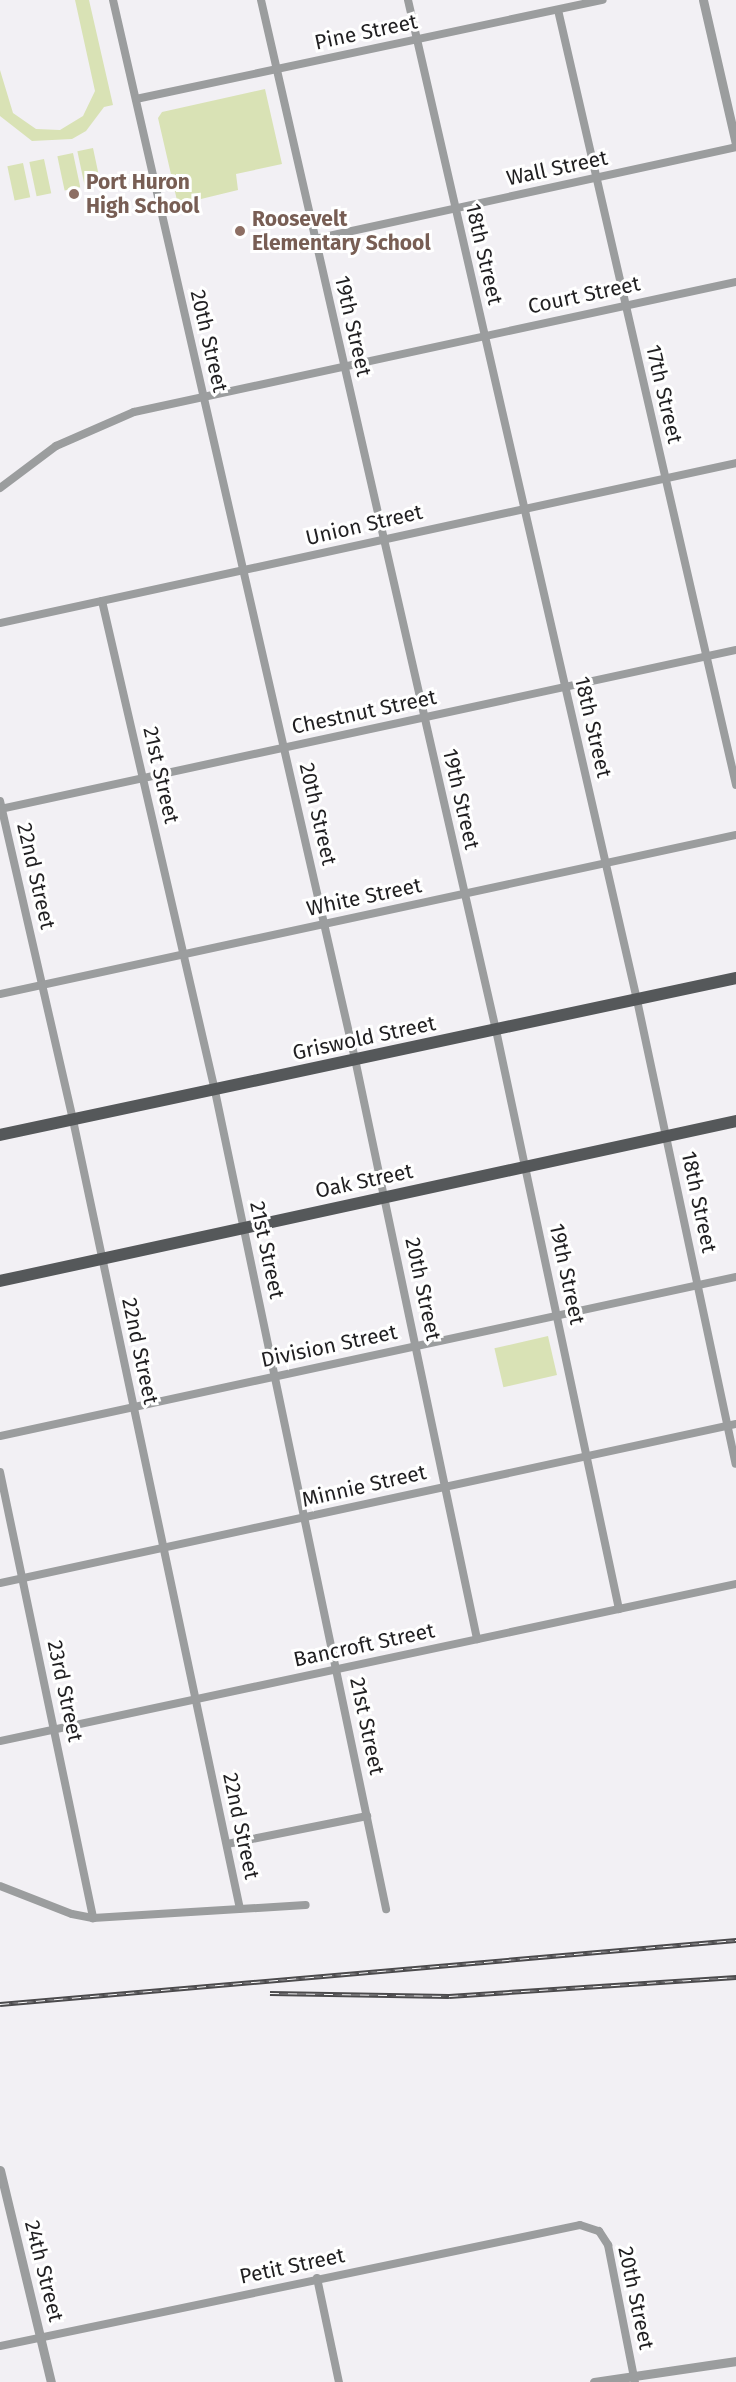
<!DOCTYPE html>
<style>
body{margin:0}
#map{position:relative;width:736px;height:2382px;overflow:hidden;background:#f2f0f4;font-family:"Fira Sans",sans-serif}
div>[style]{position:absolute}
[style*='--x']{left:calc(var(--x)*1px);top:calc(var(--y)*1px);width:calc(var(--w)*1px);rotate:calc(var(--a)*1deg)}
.green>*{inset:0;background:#d9e2b5;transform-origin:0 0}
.minor>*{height:8px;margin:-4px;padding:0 4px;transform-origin:4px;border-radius:4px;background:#9b9d9e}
.tertiary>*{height:9px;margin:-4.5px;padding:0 4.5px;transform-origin:4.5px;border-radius:4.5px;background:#9b9d9e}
.primary>*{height:12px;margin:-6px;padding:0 6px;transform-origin:6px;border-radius:6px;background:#55585a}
.rail>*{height:5px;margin-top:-2.5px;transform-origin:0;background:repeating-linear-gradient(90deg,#fff 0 9px,#4b4a4c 0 18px);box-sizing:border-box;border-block:2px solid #4b4a4c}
.dots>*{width:16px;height:16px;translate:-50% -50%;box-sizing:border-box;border:3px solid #fff;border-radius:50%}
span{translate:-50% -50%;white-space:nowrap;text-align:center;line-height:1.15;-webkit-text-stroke:6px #fff;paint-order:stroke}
.street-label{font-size:21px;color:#201f21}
.education-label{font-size:21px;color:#785e54;font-weight:700}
.left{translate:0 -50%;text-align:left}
</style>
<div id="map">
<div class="green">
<div style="clip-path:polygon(75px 0,89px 0,113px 105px,104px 107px,86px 131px,72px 139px,32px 141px,0 116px,0 70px,13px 113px,36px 129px,60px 130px,83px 116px,95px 91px)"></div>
<div style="clip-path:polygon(265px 89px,282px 164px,236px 174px,238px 190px,201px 199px,197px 205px,179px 209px,158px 118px,162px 112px)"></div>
<div style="left:93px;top:148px;width:35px;height:16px;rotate:78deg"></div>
<div style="left:73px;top:153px;width:35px;height:16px;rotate:78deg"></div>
<div style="left:44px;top:159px;width:35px;height:15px;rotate:78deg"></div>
<div style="left:23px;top:163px;width:35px;height:16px;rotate:78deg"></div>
<div style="left:548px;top:1336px;width:40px;height:55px;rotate:77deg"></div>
</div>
<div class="minor">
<div style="--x:113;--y:0;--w:1086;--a:77.13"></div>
<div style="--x:355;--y:1059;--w:593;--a:78.12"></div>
<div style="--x:261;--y:0;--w:1056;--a:77.15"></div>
<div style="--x:496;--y:1030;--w:592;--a:78.01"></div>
<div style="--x:408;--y:0;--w:1026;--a:77.1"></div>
<div style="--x:637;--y:1000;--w:474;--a:78"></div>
<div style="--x:558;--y:10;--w:795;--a:77.06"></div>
<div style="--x:136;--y:99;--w:477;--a:-12"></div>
<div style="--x:315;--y:239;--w:431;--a:-12.3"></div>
<div style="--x:0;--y:488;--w:70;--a:-36.9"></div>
<div style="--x:56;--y:446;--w:85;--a:-23.6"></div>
<div style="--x:134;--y:412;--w:616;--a:-12.19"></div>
<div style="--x:102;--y:601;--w:503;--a:77.01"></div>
<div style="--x:215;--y:1091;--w:836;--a:78.19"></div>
<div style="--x:0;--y:623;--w:753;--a:-12.26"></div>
<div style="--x:0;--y:801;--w:327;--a:77.1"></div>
<div style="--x:73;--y:1120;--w:806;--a:78.05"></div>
<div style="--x:0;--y:809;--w:753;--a:-12.19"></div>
<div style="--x:0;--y:994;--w:753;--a:-12.19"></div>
<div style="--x:0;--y:1436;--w:753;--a:-12.19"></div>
<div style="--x:0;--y:1472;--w:456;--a:78.2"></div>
<div style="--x:0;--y:1583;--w:753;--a:-12.19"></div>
<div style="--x:0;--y:1741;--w:753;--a:-12.04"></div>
<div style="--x:227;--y:1844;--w:143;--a:-11.3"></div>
<div style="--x:0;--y:1886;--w:77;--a:21.3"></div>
<div style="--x:72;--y:1914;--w:21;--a:11"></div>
<div style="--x:93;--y:1918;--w:213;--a:-3.5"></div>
<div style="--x:317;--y:2278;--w:106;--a:78.1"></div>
<div style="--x:0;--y:2346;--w:592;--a:-11.78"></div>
<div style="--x:580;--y:2225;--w:20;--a:18"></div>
<div style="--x:599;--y:2231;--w:17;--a:57"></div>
<div style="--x:608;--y:2245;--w:140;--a:78.9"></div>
</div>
<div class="tertiary">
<div style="--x:703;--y:0;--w:148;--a:77.1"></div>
<div style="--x:0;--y:2170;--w:218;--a:76.5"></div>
<div style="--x:594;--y:2382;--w:144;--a:-8.4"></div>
</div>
<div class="primary">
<div style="--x:0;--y:1135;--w:753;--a:-12.04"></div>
<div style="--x:0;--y:1281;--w:753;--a:-12.26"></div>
</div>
<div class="rail">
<div style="--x:270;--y:1993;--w:179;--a:1"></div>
<div style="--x:449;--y:1996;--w:288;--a:-3.8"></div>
<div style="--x:0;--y:2004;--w:739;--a:-4.97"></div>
</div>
<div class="dots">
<div style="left:74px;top:194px;background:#8d6e63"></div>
<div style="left:240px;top:231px;background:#8d6e63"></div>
</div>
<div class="street-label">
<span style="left:366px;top:32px;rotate:-12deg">Pine Street</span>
<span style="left:557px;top:168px;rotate:-12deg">Wall Street</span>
<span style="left:484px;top:254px;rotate:77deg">18th Street</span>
<span style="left:584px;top:295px;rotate:-12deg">Court Street</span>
<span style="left:353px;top:326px;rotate:77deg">19th Street</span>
<span style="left:209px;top:341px;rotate:77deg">20th Street</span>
<span style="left:664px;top:394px;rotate:77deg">17th Street</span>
<span style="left:364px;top:525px;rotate:-13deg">Union Street</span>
<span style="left:364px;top:712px;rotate:-12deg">Chestnut Street</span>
<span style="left:593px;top:727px;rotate:77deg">18th Street</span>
<span style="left:161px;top:775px;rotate:77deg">21st Street</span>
<span style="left:461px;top:799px;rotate:77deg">19th Street</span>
<span style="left:318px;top:814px;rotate:77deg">20th Street</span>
<span style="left:36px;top:876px;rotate:77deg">22nd Street</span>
<span style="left:364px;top:897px;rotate:-12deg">White Street</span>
<span style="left:364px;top:1038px;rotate:-12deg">Griswold Street</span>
<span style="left:364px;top:1181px;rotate:-12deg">Oak Street</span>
<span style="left:699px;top:1202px;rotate:78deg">18th Street</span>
<span style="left:267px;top:1250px;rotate:78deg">21st Street</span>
<span style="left:567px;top:1274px;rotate:78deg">19th Street</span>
<span style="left:423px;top:1289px;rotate:78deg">20th Street</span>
<span style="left:329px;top:1346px;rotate:-12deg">Division Street</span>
<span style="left:140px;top:1351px;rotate:78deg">22nd Street</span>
<span style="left:364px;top:1486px;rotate:-13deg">Minnie Street</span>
<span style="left:364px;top:1645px;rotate:-12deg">Bancroft Street</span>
<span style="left:65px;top:1691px;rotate:78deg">23rd Street</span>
<span style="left:367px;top:1726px;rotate:78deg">21st Street</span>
<span style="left:241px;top:1826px;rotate:78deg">22nd Street</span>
<span style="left:292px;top:2266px;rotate:-12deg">Petit Street</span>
<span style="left:44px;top:2271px;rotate:76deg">24th Street</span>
<span style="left:636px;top:2298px;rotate:78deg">20th Street</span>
</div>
<div class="education-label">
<span class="left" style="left:86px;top:194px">Port Huron<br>High School</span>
<span class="left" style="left:252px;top:231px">Roosevelt<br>Elementary School</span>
</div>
</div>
